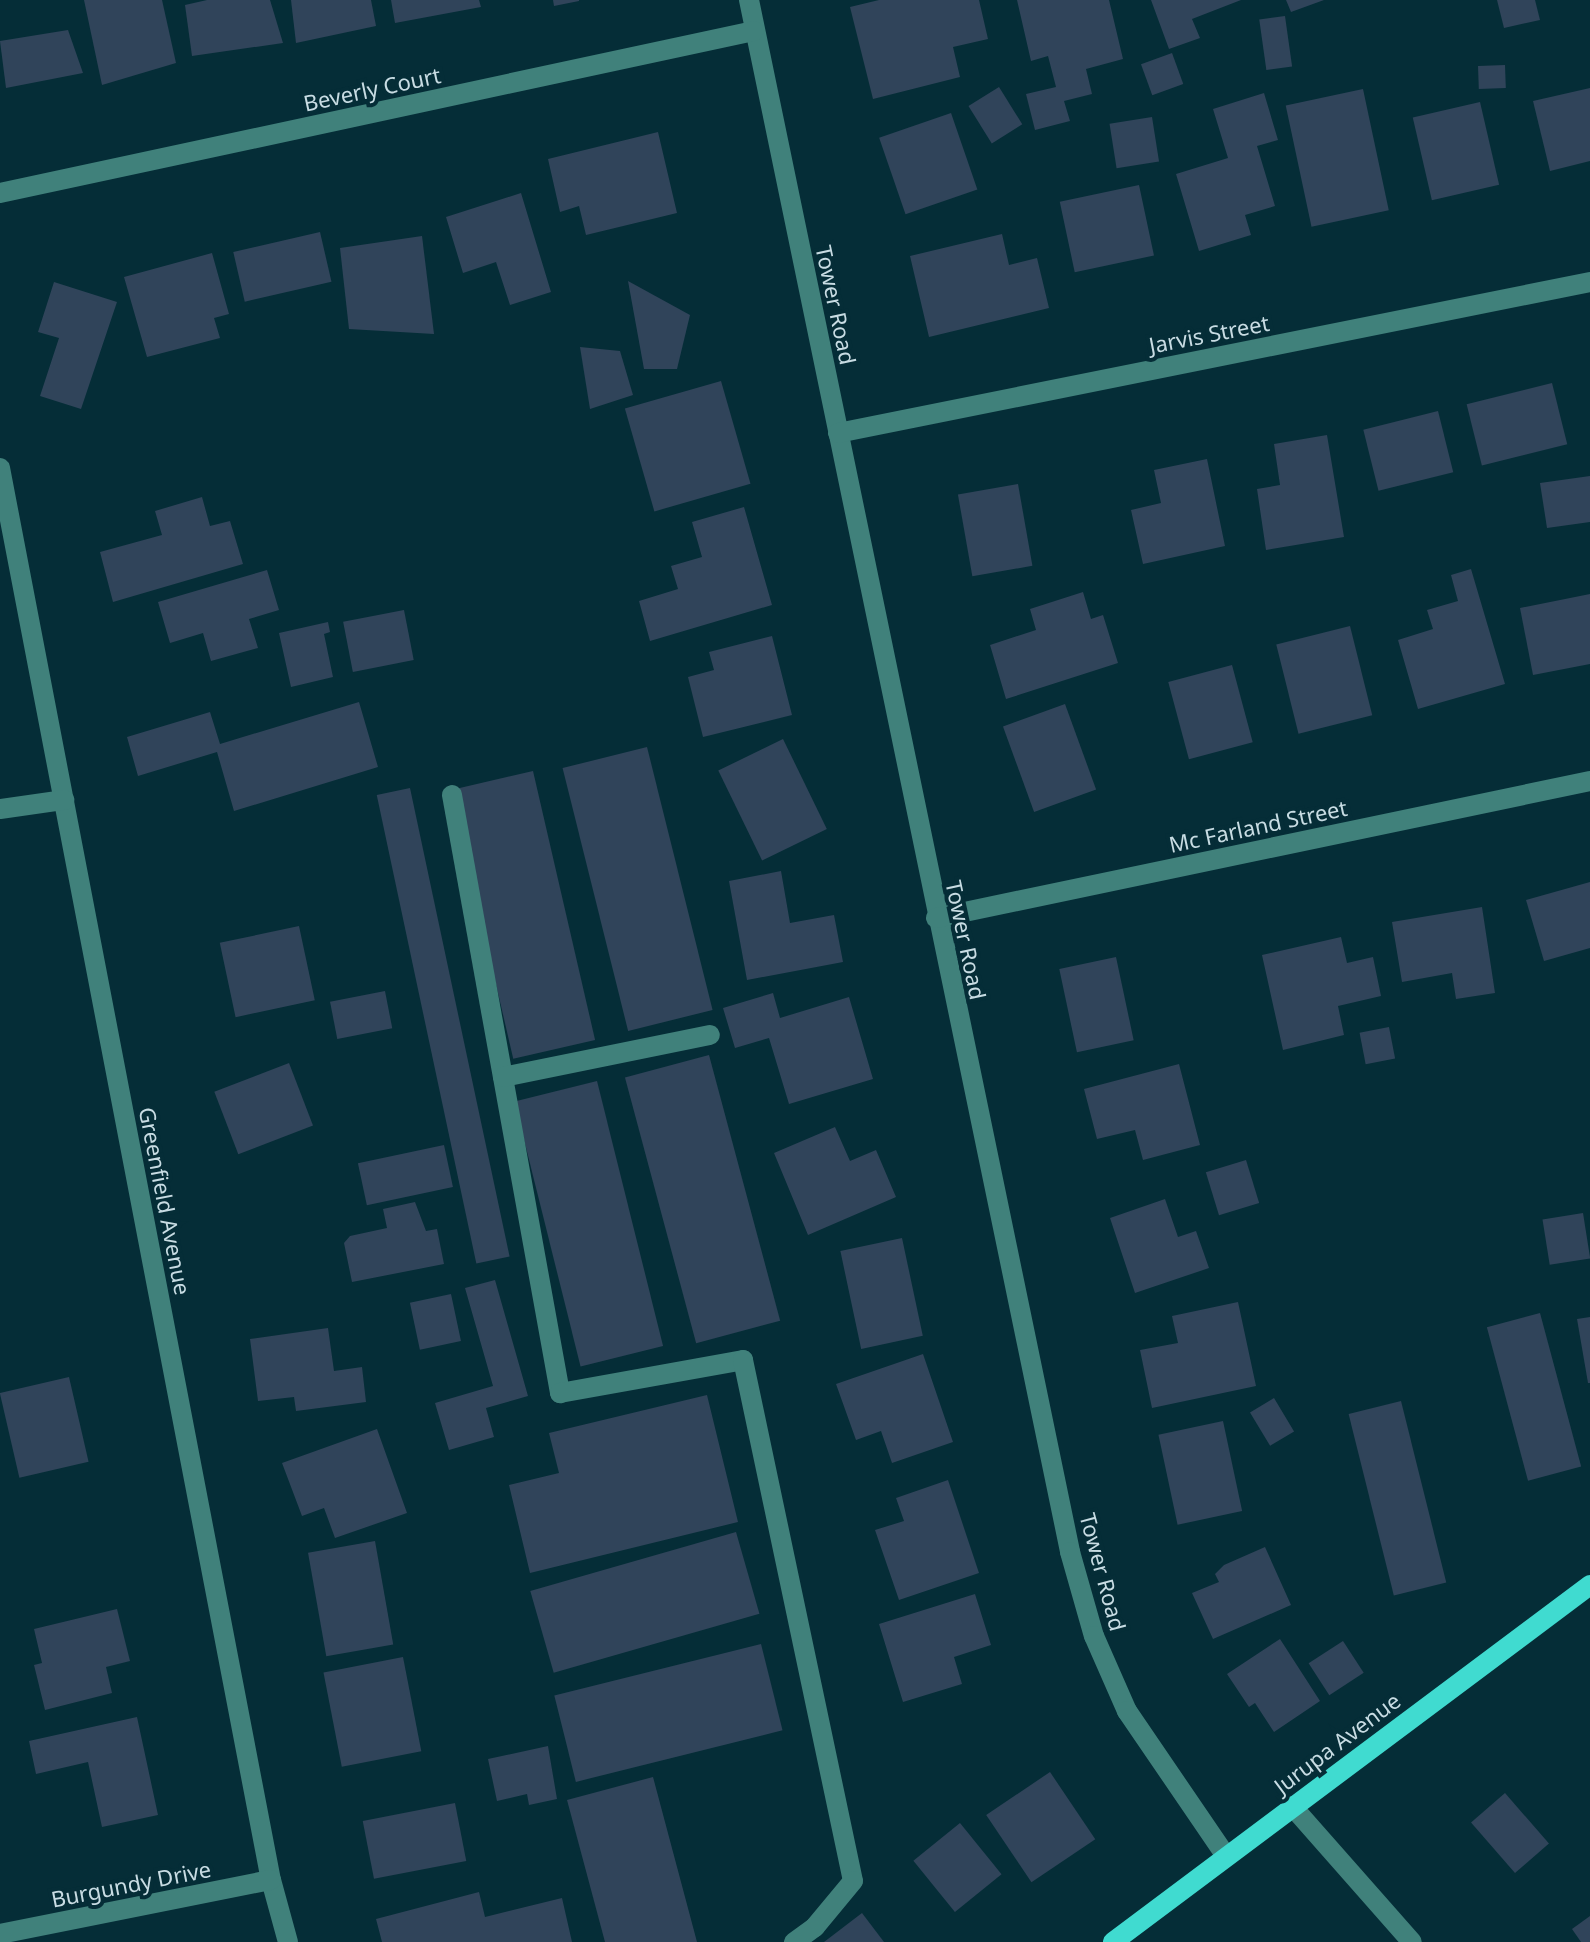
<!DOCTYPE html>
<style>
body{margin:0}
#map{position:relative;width:1590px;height:1942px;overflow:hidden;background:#052d37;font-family:"Noto Sans",sans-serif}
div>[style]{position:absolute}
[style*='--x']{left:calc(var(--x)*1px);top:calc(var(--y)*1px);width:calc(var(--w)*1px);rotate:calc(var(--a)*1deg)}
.building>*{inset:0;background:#30445a;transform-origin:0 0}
.minor>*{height:20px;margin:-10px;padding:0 10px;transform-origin:10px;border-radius:10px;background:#40817b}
.major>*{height:20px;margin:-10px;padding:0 10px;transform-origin:10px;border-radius:10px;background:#40dbd0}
span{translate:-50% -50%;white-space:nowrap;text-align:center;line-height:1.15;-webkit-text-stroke:8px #052d37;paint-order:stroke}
.street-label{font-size:22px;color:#c8dce3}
</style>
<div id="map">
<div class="building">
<div style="clip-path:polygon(84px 0,162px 0,176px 63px,102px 85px)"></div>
<div style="clip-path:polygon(207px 0,270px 0,283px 43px,192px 56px,185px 5px)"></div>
<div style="clip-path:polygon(291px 0,371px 0,376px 26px,296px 43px)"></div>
<div style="clip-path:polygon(391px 0,479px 0,481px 7px,395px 23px)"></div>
<div style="clip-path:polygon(553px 0,579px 0,579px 1px,554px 6px)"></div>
<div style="clip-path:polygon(879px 0,979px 0,988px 39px,953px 47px,960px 77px,873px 99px,850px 7px)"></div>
<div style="clip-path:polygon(1017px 0,1109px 0,1123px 59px,1086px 69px,1092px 94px,1064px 101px,1070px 121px,1035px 130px,1026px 94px,1056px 87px,1048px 56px,1031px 61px)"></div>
<div style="clip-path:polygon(1151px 0,1241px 0,1192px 19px,1200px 38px,1169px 49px)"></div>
<div style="clip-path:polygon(1286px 0,1324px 0,1291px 12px)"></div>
<div style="clip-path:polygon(1497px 0,1535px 0,1540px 20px,1504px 28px)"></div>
<div style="left:1285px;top:16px;width:51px;height:26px;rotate:82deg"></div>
<div style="clip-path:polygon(68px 30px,83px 73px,6px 88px,0 41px)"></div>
<div style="left:1172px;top:53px;width:33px;height:33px;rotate:70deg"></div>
<div style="left:1505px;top:65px;width:23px;height:27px;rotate:88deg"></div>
<div style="left:999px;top:87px;width:44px;height:36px;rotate:58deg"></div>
<div style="clip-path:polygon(1590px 88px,1590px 161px,1550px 171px,1533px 101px)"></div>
<div style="left:1363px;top:89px;width:124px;height:79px;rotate:78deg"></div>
<div style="clip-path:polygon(1264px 93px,1278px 140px,1257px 146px,1275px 206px,1245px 215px,1251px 235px,1199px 251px,1176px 174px,1228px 158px,1213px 109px)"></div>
<div style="left:1480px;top:102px;width:85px;height:69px;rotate:77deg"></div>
<div style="left:951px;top:113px;width:81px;height:76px;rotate:71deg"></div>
<div style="left:1152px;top:117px;width:45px;height:43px;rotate:81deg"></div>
<div style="clip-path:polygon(658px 132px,677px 213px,586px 235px,579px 206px,560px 212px,548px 159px)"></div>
<div style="left:1139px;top:185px;width:72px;height:81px;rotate:78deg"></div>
<div style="clip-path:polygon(521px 193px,551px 292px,510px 305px,496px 262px,463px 273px,446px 217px)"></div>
<div style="left:320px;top:232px;width:51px;height:89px;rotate:77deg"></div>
<div style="clip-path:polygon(1002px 234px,1009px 265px,1037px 258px,1049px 308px,929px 337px,910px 256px)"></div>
<div style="clip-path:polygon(422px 236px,434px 334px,349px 329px,340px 248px)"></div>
<div style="clip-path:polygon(212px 253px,229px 314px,214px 318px,220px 338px,147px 357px,124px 277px)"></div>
<div style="clip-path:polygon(628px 281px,690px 315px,677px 369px,644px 369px)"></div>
<div style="clip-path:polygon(54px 282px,117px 302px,81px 409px,40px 396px,59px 338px,38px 332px)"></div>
<div style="clip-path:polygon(580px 347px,620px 351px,633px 395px,590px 409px)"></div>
<div style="left:721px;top:381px;width:107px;height:100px;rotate:74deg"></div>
<div style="left:1552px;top:383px;width:63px;height:88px;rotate:76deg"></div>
<div style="left:1438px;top:411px;width:63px;height:77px;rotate:76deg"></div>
<div style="clip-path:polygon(1327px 435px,1344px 537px,1266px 550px,1257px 489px,1280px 485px,1274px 444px)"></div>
<div style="clip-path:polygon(1207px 459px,1225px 546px,1143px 564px,1131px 510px,1161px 503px,1154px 470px)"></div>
<div style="clip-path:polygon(1590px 476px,1590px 522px,1547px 528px,1540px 483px)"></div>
<div style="left:1018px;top:484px;width:83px;height:61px;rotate:80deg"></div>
<div style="clip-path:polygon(202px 497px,210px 526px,230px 521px,243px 564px,113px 602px,100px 552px,162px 535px,155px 511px)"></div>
<div style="clip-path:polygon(744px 507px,772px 605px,650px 641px,639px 601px,678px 589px,671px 566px,702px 557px,692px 522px)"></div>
<div style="clip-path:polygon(1471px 569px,1505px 684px,1418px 709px,1398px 640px,1433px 629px,1427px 610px,1458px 601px,1451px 575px)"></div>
<div style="clip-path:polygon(267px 570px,279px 610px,249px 619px,258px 648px,211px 661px,203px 633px,170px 643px,158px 602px)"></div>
<div style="clip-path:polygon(1083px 592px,1091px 619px,1103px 615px,1118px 663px,1006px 699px,990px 645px,1036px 630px,1030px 609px)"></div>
<div style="clip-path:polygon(1590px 594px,1590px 664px,1533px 675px,1520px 608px)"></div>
<div style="left:404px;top:610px;width:51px;height:62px;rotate:79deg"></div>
<div style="clip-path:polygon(328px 622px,330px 632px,324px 634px,333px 677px,291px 687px,279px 633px)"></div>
<div style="left:1350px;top:626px;width:92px;height:76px;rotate:76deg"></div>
<div style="clip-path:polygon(772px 636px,792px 715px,703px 737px,688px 677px,714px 670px,709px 652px)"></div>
<div style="left:1232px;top:665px;width:80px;height:66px;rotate:75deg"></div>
<div style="clip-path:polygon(359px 702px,378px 767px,234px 811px,217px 752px,138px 776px,127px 737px,210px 712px,220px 744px)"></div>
<div style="left:1065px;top:704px;width:91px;height:66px;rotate:70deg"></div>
<div style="left:783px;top:739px;width:100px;height:72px;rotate:64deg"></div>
<div style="left:647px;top:747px;width:271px;height:87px;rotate:76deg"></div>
<div style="left:533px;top:771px;width:276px;height:84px;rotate:77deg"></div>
<div style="left:410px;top:788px;width:479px;height:34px;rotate:78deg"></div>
<div style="clip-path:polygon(781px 871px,790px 923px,834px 915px,843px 962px,747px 980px,729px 881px)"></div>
<div style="clip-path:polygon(1590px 882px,1590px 948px,1544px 961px,1526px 900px)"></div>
<div style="clip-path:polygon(1482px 907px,1495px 993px,1456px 999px,1452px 973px,1402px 982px,1392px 922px)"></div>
<div style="left:299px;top:926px;width:76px;height:81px;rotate:78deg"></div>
<div style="clip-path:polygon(1341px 937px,1347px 963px,1373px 957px,1381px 996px,1338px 1006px,1344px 1035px,1283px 1050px,1262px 955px)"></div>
<div style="left:1116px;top:957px;width:85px;height:58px;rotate:78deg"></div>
<div style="left:385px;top:991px;width:38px;height:56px;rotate:79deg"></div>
<div style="clip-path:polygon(773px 993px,780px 1018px,849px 997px,873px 1079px,789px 1104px,769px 1038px,735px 1048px,723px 1008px)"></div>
<div style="left:1389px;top:1027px;width:32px;height:30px;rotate:79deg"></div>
<div style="left:709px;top:1055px;width:275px;height:87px;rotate:75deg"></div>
<div style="left:289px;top:1063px;width:67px;height:80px;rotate:69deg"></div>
<div style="clip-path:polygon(1179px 1064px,1200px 1145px,1143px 1160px,1135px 1130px,1097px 1139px,1084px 1089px)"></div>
<div style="left:597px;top:1081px;width:273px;height:85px;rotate:76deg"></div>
<div style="clip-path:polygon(835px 1127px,850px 1161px,876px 1150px,896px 1197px,808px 1235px,774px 1153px)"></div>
<div style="left:444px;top:1145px;width:43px;height:88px;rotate:78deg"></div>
<div style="left:1246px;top:1160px;width:45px;height:42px;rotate:73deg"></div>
<div style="clip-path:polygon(1165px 1199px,1178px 1237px,1196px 1231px,1209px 1268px,1135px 1293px,1110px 1218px)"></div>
<div style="clip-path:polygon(415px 1202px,426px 1231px,437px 1229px,444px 1264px,352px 1282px,344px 1243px,350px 1236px,387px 1228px,383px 1209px)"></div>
<div style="left:1583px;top:1213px;width:46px;height:41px;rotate:81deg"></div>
<div style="left:902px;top:1238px;width:100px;height:63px;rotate:78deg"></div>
<div style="clip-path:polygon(495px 1280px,528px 1396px,486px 1408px,494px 1437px,449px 1450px,435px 1403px,493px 1386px,465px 1288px)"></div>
<div style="left:451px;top:1294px;width:48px;height:42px;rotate:78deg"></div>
<div style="clip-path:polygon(1238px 1302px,1256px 1386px,1152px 1408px,1140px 1350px,1178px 1343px,1172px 1316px)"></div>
<div style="left:1540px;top:1313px;width:159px;height:55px;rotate:75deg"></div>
<div style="clip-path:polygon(1590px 1317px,1590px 1383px,1588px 1383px,1577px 1319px)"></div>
<div style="clip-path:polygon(328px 1328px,334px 1371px,362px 1367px,366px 1402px,296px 1411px,294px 1397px,258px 1401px,250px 1339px)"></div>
<div style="clip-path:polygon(923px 1354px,953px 1442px,892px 1463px,881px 1431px,856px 1440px,836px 1384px)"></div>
<div style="left:69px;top:1377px;width:87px;height:71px;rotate:77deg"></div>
<div style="clip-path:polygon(707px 1395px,738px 1522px,530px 1573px,509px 1485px,559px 1473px,549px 1433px)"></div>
<div style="left:1274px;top:1398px;width:39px;height:28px;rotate:59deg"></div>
<div style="left:1401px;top:1401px;width:187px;height:54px;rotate:76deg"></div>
<div style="left:1223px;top:1421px;width:92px;height:66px;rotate:78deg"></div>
<div style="clip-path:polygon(377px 1429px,407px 1513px,335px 1538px,324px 1508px,302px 1516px,282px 1463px)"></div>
<div style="clip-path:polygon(948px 1480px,979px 1573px,899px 1600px,875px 1530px,904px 1521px,896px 1498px)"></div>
<div style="left:736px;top:1532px;width:85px;height:214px;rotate:74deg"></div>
<div style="left:375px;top:1541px;width:105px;height:68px;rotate:80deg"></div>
<div style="clip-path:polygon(1265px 1547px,1291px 1605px,1213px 1639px,1192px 1593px,1219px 1582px,1215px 1574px,1224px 1565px)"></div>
<div style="clip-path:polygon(975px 1594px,991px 1645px,954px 1657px,962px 1684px,903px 1702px,879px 1624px)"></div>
<div style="clip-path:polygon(117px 1609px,130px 1661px,106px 1667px,112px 1693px,45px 1710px,34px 1665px,42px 1663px,34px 1629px)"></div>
<div style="clip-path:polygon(1280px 1639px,1320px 1701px,1274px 1732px,1255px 1703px,1249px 1707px,1227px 1674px)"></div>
<div style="left:1343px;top:1641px;width:38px;height:41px;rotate:57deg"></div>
<div style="left:761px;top:1644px;width:89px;height:213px;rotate:76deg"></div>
<div style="left:403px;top:1657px;width:96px;height:81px;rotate:79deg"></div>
<div style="clip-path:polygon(137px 1717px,158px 1815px,102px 1827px,88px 1762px,36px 1774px,29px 1741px)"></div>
<div style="clip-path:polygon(548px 1746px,557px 1799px,529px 1805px,527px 1794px,497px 1801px,488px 1759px)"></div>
<div style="left:1050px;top:1772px;width:81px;height:77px;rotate:56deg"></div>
<div style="clip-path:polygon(653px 1777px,697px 1942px,605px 1942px,567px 1800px)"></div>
<div style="left:1505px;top:1793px;width:67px;height:45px;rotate:49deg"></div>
<div style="left:455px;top:1803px;width:59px;height:94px;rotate:79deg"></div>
<div style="left:960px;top:1823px;width:66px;height:60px;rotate:51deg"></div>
<div style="clip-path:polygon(479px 1892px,485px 1917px,562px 1898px,572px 1942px,382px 1942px,376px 1919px)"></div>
<div style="clip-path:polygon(862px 1913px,884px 1942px,824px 1942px)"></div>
<div style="clip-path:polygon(1590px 1916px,1590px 1942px,1581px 1942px,1572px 1929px)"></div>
</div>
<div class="minor">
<div style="--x:749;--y:0;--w:1585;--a:78.31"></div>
<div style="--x:1070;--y:1552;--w:87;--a:74.1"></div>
<div style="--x:1094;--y:1636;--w:82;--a:66.3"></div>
<div style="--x:1127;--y:1711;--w:176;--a:55.7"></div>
<div style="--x:0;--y:193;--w:771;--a:-12.13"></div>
<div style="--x:838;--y:433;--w:767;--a:-11.35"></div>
<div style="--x:0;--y:468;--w:1438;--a:79.14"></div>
<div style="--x:271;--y:1880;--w:64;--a:74.7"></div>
<div style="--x:452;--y:795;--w:608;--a:79.76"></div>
<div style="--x:560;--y:1393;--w:186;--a:-10.2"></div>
<div style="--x:743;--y:1360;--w:532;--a:78.08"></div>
<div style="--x:853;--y:1881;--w:60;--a:129.6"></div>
<div style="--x:815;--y:1927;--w:26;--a:144"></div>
<div style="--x:0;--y:809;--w:65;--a:-8"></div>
<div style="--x:936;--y:918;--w:668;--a:-11.83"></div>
<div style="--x:503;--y:1077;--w:211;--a:-11.5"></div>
<div style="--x:1292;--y:1806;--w:181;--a:48.6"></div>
<div style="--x:0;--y:1934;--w:276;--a:-11.3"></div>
</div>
<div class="major">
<div style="--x:1113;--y:1942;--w:596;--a:-36.81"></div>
</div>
<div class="street-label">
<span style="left:372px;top:89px;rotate:-12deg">Beverly Court</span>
<span style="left:836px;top:305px;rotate:78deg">Tower Road</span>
<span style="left:1209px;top:334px;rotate:-11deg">Jarvis Street</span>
<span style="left:1258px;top:826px;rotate:-12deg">Mc Farland Street</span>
<span style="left:966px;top:940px;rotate:78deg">Tower Road</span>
<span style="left:165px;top:1201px;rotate:79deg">Greenfield Avenue</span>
<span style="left:1103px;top:1572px;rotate:75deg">Tower Road</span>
<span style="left:1337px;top:1743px;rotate:-37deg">Jurupa Avenue</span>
<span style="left:131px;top:1884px;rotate:-11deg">Burgundy Drive</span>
</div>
</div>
